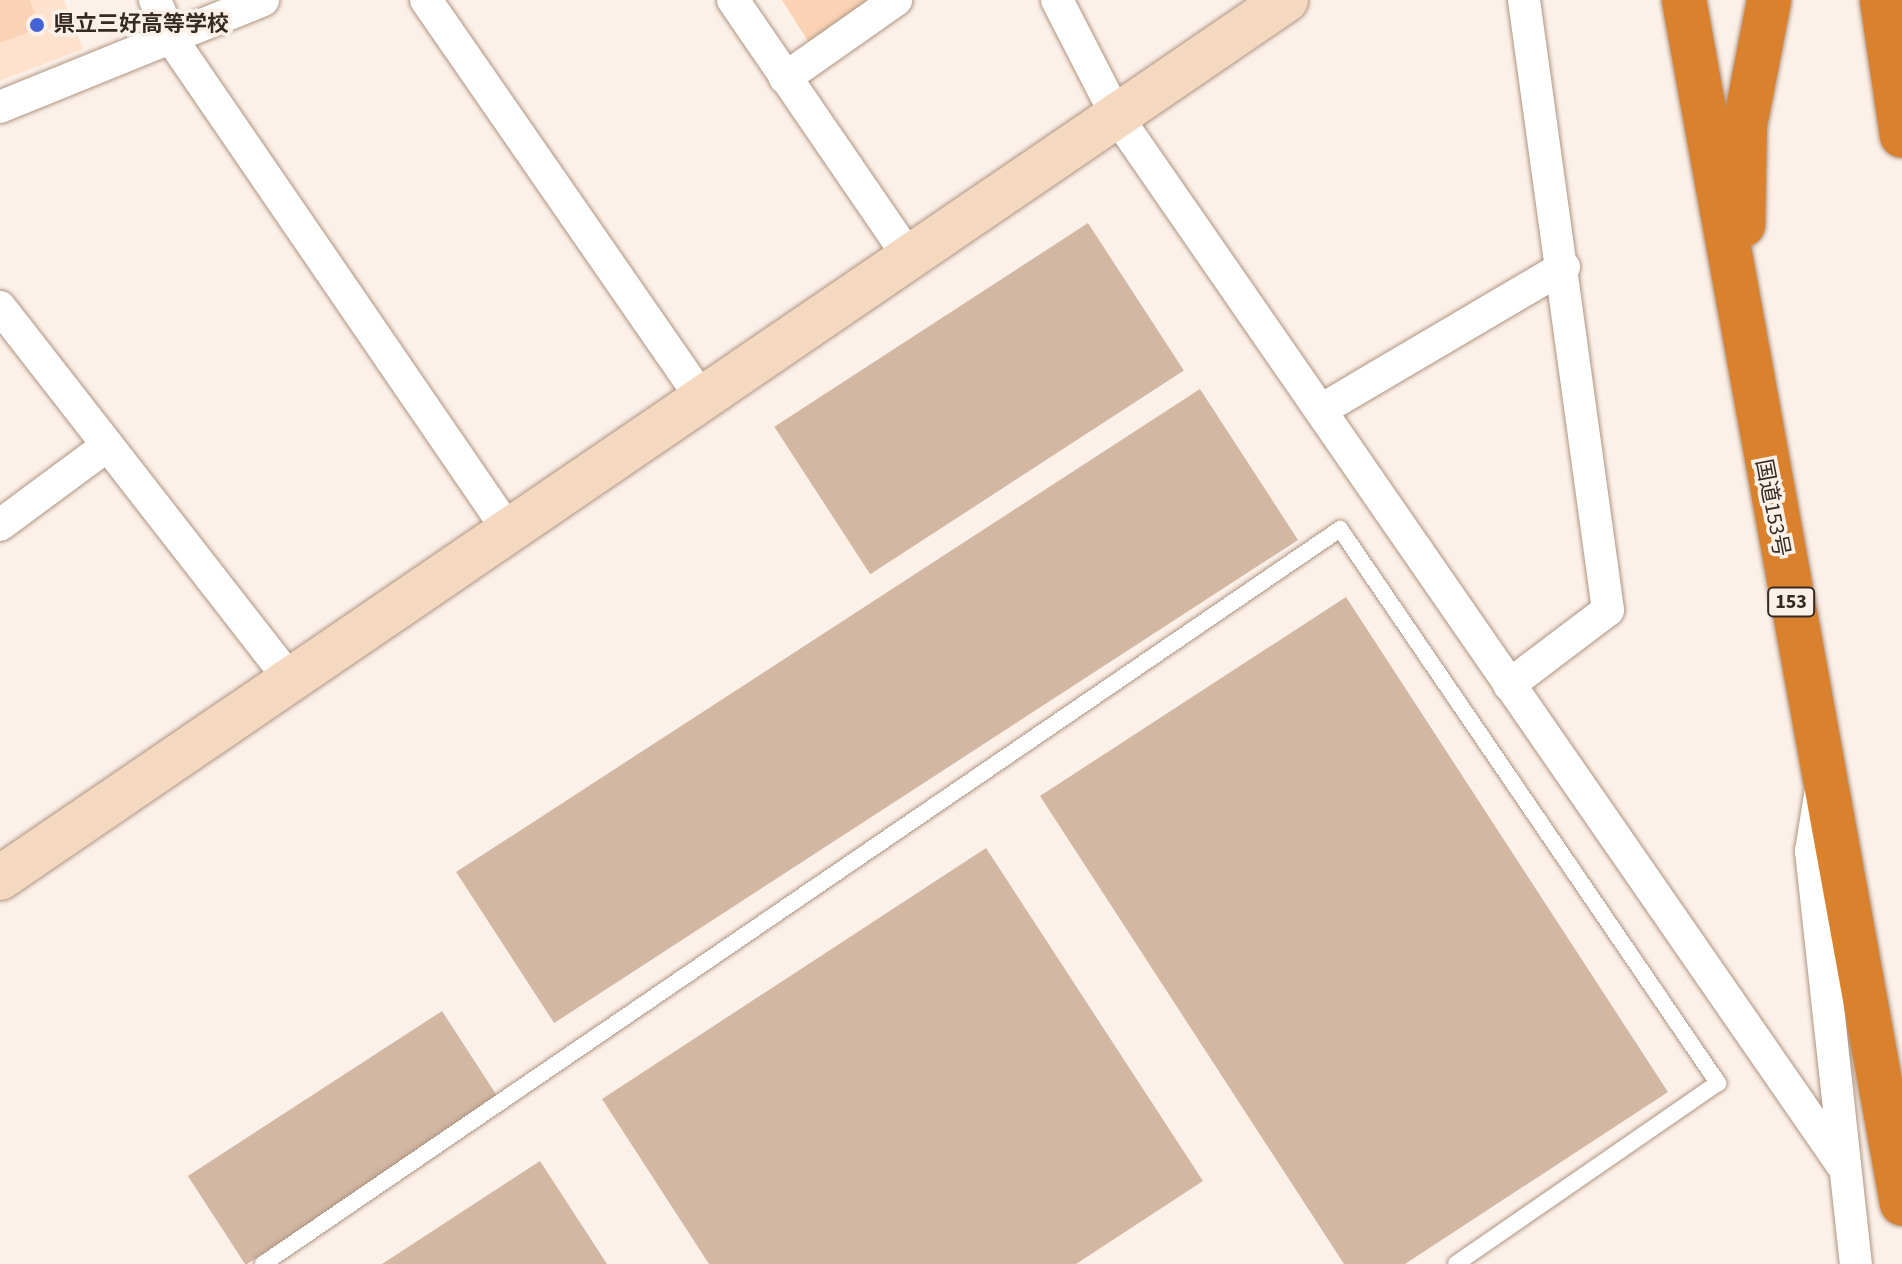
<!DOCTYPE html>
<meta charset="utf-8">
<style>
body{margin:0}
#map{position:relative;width:1902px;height:1264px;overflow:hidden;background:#fcf1e9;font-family:"Source Sans 3","Noto Sans JP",sans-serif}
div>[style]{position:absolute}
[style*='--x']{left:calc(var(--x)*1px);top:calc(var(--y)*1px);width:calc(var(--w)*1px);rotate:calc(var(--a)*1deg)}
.built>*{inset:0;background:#fee2ce}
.green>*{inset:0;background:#fad3b6}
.building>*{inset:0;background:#d2b7a3;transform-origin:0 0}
.roads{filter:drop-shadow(0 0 2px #ae9481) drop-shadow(0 0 2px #ae9481)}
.lane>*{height:16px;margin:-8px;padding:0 8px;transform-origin:8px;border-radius:8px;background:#fff}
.street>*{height:32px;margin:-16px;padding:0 16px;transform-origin:16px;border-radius:16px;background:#fff}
.secondary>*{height:44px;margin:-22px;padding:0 22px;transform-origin:22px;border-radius:22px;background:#f4d9c0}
.highway>*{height:44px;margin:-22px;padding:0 22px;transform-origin:22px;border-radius:22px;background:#da812e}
.dots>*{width:22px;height:22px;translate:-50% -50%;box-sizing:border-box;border:4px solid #fcf1e9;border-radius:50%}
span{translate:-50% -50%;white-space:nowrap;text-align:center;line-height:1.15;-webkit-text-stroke:7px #fcf1e9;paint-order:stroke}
.shield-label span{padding:2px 6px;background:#fcf1e9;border:2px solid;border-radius:6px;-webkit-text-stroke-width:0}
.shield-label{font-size:20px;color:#362b23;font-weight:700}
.poi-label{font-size:22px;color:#362b23;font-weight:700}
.left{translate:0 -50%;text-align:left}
.street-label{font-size:22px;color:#362b23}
</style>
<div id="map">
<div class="built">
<div style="clip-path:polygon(0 0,64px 0,83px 49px,0 81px)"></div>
</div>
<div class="green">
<div style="clip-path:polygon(0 0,30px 0,40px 28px,0 43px)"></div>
<div style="clip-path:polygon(782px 0,874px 0,811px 46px)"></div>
</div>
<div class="building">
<div style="left:1088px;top:223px;width:176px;height:374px;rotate:57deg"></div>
<div style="left:1200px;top:389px;width:180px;height:887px;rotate:57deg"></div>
<div style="clip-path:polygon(1346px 597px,1668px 1092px,1405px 1264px,1344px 1264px,1040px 796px)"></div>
<div style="clip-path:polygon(986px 848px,1203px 1181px,1076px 1264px,709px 1264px,602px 1099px)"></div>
<div style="left:442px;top:1011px;width:106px;height:303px;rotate:57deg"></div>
<div style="clip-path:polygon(540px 1161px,607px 1264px,382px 1264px)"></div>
</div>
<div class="roads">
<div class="lane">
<div style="--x:263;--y:1264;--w:1304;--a:-34.31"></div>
<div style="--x:1340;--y:529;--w:671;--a:55.69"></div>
<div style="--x:1718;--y:1083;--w:318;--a:145.4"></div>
</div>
<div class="street">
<div style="--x:155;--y:0;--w:41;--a:67.2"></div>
<div style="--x:171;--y:38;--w:596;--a:55.59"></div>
<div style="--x:426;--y:0;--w:482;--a:55.3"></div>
<div style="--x:733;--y:0;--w:308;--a:55.6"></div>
<div style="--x:1057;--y:0;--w:129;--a:62.8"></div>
<div style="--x:1116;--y:115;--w:1278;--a:55.33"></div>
<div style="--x:785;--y:78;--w:136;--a:-35.1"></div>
<div style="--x:0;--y:107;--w:284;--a:-22.1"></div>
<div style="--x:0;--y:307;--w:470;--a:52.1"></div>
<div style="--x:1321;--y:410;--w:282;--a:-30.5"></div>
<div style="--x:0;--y:525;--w:134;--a:-36.5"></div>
<div style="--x:1509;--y:685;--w:124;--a:-37.1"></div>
<div style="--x:1608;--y:610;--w:616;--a:-97.84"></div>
<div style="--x:1820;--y:795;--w:57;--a:99.1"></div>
<div style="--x:1811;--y:851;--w:415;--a:83.8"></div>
</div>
<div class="secondary">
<div style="--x:0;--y:878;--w:1557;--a:-34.32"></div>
</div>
<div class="highway">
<div style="--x:1684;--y:0;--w:1223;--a:79.73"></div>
<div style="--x:1882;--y:0;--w:137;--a:81.6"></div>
<div style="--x:1743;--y:225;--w:100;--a:-88.9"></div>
<div style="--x:1745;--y:125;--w:127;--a:-79.1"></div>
</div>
</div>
<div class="dots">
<div style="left:37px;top:25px;background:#4463d6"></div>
</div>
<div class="shield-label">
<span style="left:1791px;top:602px">153</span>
</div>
<div class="poi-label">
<span class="left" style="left:53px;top:25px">県立三好高等学校</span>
</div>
<div class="street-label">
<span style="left:1772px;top:508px;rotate:79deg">国道153号</span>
</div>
</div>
